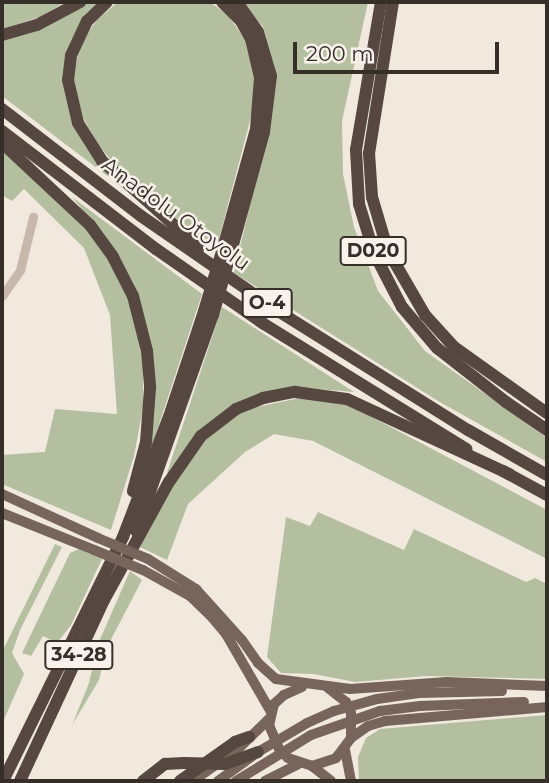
<!DOCTYPE html>
<style>
body{margin:0}
#map{position:relative;width:549px;height:783px;overflow:hidden;background:#f1e8de;font-family:Montserrat,sans-serif}
div>[style]{position:absolute}
[style*='--x']{left:calc(var(--x)*1px);top:calc(var(--y)*1px);width:calc(var(--w)*1px);rotate:calc(var(--a)*1deg)}
.green>*{inset:0;background:#b4bf9f}
.minor>*{height:9px;margin:-4.5px;padding:0 4.5px;transform-origin:4.5px;border-radius:4.5px;background:#c8b8ab}
.major>*{height:10px;margin:-5px;padding:0 5px;transform-origin:5px;border-radius:5px;background:#77655c}
.highway>*{height:12px;margin:-6px;padding:0 6px;transform-origin:6px;border-radius:6px;background:#564841}
.major-bridge>*{height:10px;margin:-5px;padding:0 5px;transform-origin:5px;border-radius:5px;background:#77655c}
.highway-bridge>*{height:12px;margin:-6px;padding:0 6px;transform-origin:6px;border-radius:6px;background:#564841}
span{translate:-50% -50%;white-space:nowrap;text-align:center;line-height:1.15;-webkit-text-stroke:5px #f9f2ea;paint-order:stroke}
.shield-label span{padding:2px 5px;background:#f9f2ea;border:2px solid;border-radius:5px;-webkit-text-stroke-width:0}
.shield-label{font-size:19px;color:#362e29;font-weight:700}
.street-label{font-size:21px;color:#362e29}
.frame{position:absolute;inset:0;border:4px solid #362e29;pointer-events:none}
.scale{position:absolute;left:293px;top:42px;width:206px;height:32px;box-sizing:border-box;border:4px solid #362e29;border-top:0;padding-left:9px;font-size:21px;line-height:24px;white-space:nowrap;color:#362e29;-webkit-text-stroke:5px #f9f2ea;paint-order:stroke}
</style>
<div id="map">
<div class="green">
<div style="clip-path:polygon(2px 2px,65px 2px,40px 17px,2px 29px)"></div>
<div style="clip-path:polygon(90px 2px,100px 2px,87px 14px,65px 88px,114px 181px,2px 96px,2px 39px)"></div>
<div style="clip-path:polygon(118px 2px,210px 2px,228px 15px,246px 41px,254px 80px,252px 113px,216px 250px,125px 177px,100px 147px,80px 113px,73px 79px,81px 40px,97px 20px)"></div>
<div style="clip-path:polygon(240px 2px,368px 2px,342px 121px,343px 174px,354px 227px,378px 291px,425px 351px,547px 438px,547px 462px,438px 401px,234px 273px,270px 119px,273px 67px,263px 27px)"></div>
<div style="clip-path:polygon(2px 151px,97px 239px,122px 282px,135px 317px,143px 365px,143px 408px,134px 456px,111px 530px,2px 484px,2px 455px,45px 452px,55px 409px,117px 414px,110px 315px,84px 248px,24px 189px,12px 201px,2px 195px)"></div>
<div style="clip-path:polygon(72px 197px,202px 294px,143px 473px,150px 348px,97px 228px)"></div>
<div style="clip-path:polygon(222px 307px,354px 392px,294px 387px,259px 393px,192px 440px,166px 476px)"></div>
<div style="clip-path:polygon(300px 398px,325px 399px,353px 407px,547px 510px,547px 559px,313px 441px,274px 434px,245px 452px,188px 504px,167px 560px,140px 547px,179px 472px,205px 439px,242px 410px)"></div>
<div style="clip-path:polygon(318px 512px,404px 550px,414px 529px,526px 582px,535px 578px,547px 584px,547px 679px,426px 676px,355px 682px,314px 674px,281px 673px,267px 657px,286px 517px,310px 526px)"></div>
<div style="clip-path:polygon(55px 544px,62px 547px,20px 630px,12px 653px,24px 674px,2px 724px,3px 650px)"></div>
<div style="clip-path:polygon(79px 549px,102px 559px,71px 625px,57px 643px,43px 636px,31px 656px,22px 653px,70px 553px)"></div>
<div style="clip-path:polygon(130px 571px,142px 580px,106px 649px,99px 680px,72px 725px,89px 683px,98px 644px)"></div>
<div style="clip-path:polygon(547px 715px,547px 781px,359px 781px,358px 757px,366px 738px,380px 729px)"></div>
</div>
<div class="minor">
<div style="--x:2;--y:296;--w:32;--a:-55"></div>
<div style="--x:20;--y:270;--w:55;--a:-76.2"></div>
</div>
<div class="major">
<div style="--x:2;--y:494;--w:106;--a:24.6"></div>
<div style="--x:2;--y:513;--w:99;--a:21.9"></div>
<div style="--x:148;--y:559;--w:57;--a:32"></div>
<div style="--x:196;--y:589;--w:69;--a:48"></div>
<div style="--x:242;--y:640;--w:28;--a:55"></div>
<div style="--x:258;--y:663;--w:24;--a:42"></div>
<div style="--x:276;--y:679;--w:75;--a:7.7"></div>
<div style="--x:350;--y:689;--w:97;--a:-4.1"></div>
<div style="--x:447;--y:682;--w:100;--a:2.3"></div>
<div style="--x:143;--y:570;--w:54;--a:29"></div>
<div style="--x:190;--y:596;--w:28;--a:44"></div>
<div style="--x:210;--y:615;--w:25;--a:50"></div>
<div style="--x:226;--y:634;--w:90;--a:60"></div>
<div style="--x:302;--y:687;--w:20;--a:156"></div>
<div style="--x:284;--y:695;--w:13;--a:138"></div>
<div style="--x:274;--y:704;--w:22;--a:103"></div>
<div style="--x:269;--y:725;--w:26;--a:67"></div>
<div style="--x:279;--y:749;--w:13;--a:45"></div>
<div style="--x:288;--y:758;--w:25;--a:18"></div>
<div style="--x:312;--y:766;--w:25;--a:-18"></div>
<div style="--x:336;--y:758;--w:25;--a:-53"></div>
<div style="--x:351;--y:738;--w:25;--a:-90"></div>
<div style="--x:351;--y:713;--w:12;--a:-114"></div>
<div style="--x:346;--y:702;--w:23;--a:-142"></div>
<div style="--x:377;--y:699;--w:42;--a:-8.1"></div>
<div style="--x:419;--y:693;--w:83;--a:-1.4"></div>
<div style="--x:380;--y:711;--w:40;--a:-7.1"></div>
<div style="--x:420;--y:706;--w:104;--a:-2.2"></div>
<div style="--x:351;--y:738;--w:21;--a:-35"></div>
<div style="--x:368;--y:726;--w:18;--a:-16"></div>
<div style="--x:385;--y:721;--w:163;--a:-4.9"></div>
<div style="--x:345;--y:750;--w:32;--a:79"></div>
<div style="--x:312;--y:766;--w:24;--a:38"></div>
<div style="--x:193;--y:781;--w:55;--a:-35.4"></div>
<div style="--x:238;--y:749;--w:45;--a:-44.1"></div>
<div style="--x:265;--y:781;--w:37;--a:-27"></div>
</div>
<div class="highway">
<div style="--x:107;--y:2;--w:28;--a:136"></div>
<div style="--x:87;--y:21;--w:38;--a:115"></div>
<div style="--x:71;--y:56;--w:24;--a:97"></div>
<div style="--x:68;--y:80;--w:44;--a:76.9"></div>
<div style="--x:78;--y:123;--w:45;--a:57.7"></div>
<div style="--x:102;--y:161;--w:130;--a:41.6"></div>
<div style="--x:222;--y:2;--w:27;--a:45"></div>
<div style="--x:241;--y:21;--w:21;--a:61"></div>
<div style="--x:251;--y:39;--w:39;--a:77"></div>
<div style="--x:260;--y:77;--w:52;--a:94.4"></div>
<div style="--x:256;--y:129;--w:123;--a:105.5"></div>
<div style="--x:381;--y:2;--w:150;--a:99.6"></div>
<div style="--x:356;--y:150;--w:54;--a:86.8"></div>
<div style="--x:359;--y:204;--w:51;--a:73"></div>
<div style="--x:374;--y:253;--w:61;--a:62.6"></div>
<div style="--x:402;--y:307;--w:54;--a:49.5"></div>
<div style="--x:437;--y:348;--w:88;--a:38"></div>
<div style="--x:506;--y:402;--w:50;--a:34.3"></div>
<div style="--x:393;--y:2;--w:153;--a:99"></div>
<div style="--x:369;--y:153;--w:44;--a:86.1"></div>
<div style="--x:372;--y:197;--w:56;--a:73.5"></div>
<div style="--x:388;--y:251;--w:74;--a:60"></div>
<div style="--x:425;--y:315;--w:43;--a:47.8"></div>
<div style="--x:454;--y:347;--w:114;--a:35.4"></div>
<div style="--x:2;--y:35;--w:36;--a:-16"></div>
<div style="--x:37;--y:25;--w:49;--a:-28.1"></div>
<div style="--x:2;--y:109;--w:175;--a:37.6"></div>
<div style="--x:141;--y:216;--w:167;--a:34.7"></div>
<div style="--x:278;--y:311;--w:224;--a:32.1"></div>
<div style="--x:468;--y:430;--w:91;--a:29.7"></div>
<div style="--x:2;--y:131;--w:194;--a:37.5"></div>
<div style="--x:156;--y:249;--w:131;--a:34.8"></div>
<div style="--x:264;--y:324;--w:238;--a:31.7"></div>
<div style="--x:2;--y:143;--w:120;--a:43"></div>
<div style="--x:90;--y:225;--w:39;--a:54"></div>
<div style="--x:113;--y:257;--w:44;--a:62.9"></div>
<div style="--x:133;--y:296;--w:57;--a:75.7"></div>
<div style="--x:147;--y:351;--w:37;--a:85"></div>
<div style="--x:150;--y:388;--w:54;--a:94.2"></div>
<div style="--x:146;--y:442;--w:51;--a:104.9"></div>
<div style="--x:231;--y:252;--w:124;--a:-74.6"></div>
<div style="--x:264;--y:132;--w:56;--a:-82.9"></div>
<div style="--x:271;--y:76;--w:46;--a:-106.5"></div>
<div style="--x:258;--y:32;--w:37;--a:-125"></div>
<div style="--x:503;--y:471;--w:50;--a:28.6"></div>
<div style="--x:136;--y:531;--w:229;--a:-70.4"></div>
<div style="--x:3;--y:781;--w:272;--a:-63.8"></div>
<div style="--x:123;--y:537;--w:135;--a:-69.1"></div>
<div style="--x:171;--y:411;--w:105;--a:-71.7"></div>
<div style="--x:20;--y:781;--w:200;--a:-65.1"></div>
<div style="--x:104;--y:600;--w:135;--a:-61.2"></div>
<div style="--x:169;--y:482;--w:56;--a:-55.2"></div>
<div style="--x:201;--y:436;--w:44;--a:-37.6"></div>
<div style="--x:236;--y:409;--w:29;--a:-22"></div>
<div style="--x:263;--y:398;--w:33;--a:-11"></div>
<div style="--x:295;--y:392;--w:52;--a:7.7"></div>
<div style="--x:347;--y:399;--w:179;--a:24.8"></div>
<div style="--x:143;--y:781;--w:28;--a:-38"></div>
<div style="--x:165;--y:764;--w:19;--a:-3"></div>
<div style="--x:180;--y:781;--w:67;--a:-35.3"></div>
<div style="--x:235;--y:742;--w:15;--a:-20"></div>
</div>
<div class="major-bridge">
<div style="--x:98;--y:538;--w:54;--a:22.8"></div>
<div style="--x:94;--y:550;--w:53;--a:22.2"></div>
<div style="--x:218;--y:781;--w:49;--a:-35.9"></div>
<div style="--x:258;--y:752;--w:57;--a:-30.6"></div>
<div style="--x:307;--y:723;--w:30;--a:-24"></div>
<div style="--x:334;--y:711;--w:45;--a:-15.6"></div>
<div style="--x:236;--y:781;--w:88;--a:-31.5"></div>
<div style="--x:311;--y:735;--w:73;--a:-19.2"></div>
</div>
<div class="highway-bridge">
<div style="--x:204;--y:311;--w:66;--a:-73.2"></div>
<div style="--x:213;--y:315;--w:66;--a:-74.1"></div>
<div style="--x:184;--y:763;--w:41;--a:1.4"></div>
<div style="--x:225;--y:764;--w:35;--a:-20"></div>
</div>
<div class="shield-label">
<span style="left:373px;top:251px">D020</span>
<span style="left:267px;top:303px">O-4</span>
<span style="left:79px;top:655px">34-28</span>
</div>
<div class="street-label">
<span style="left:176px;top:214px;rotate:36deg">Anadolu Otoyolu</span>
</div>
<div class="frame"></div>
<div class="scale">200 m</div>
</div>
